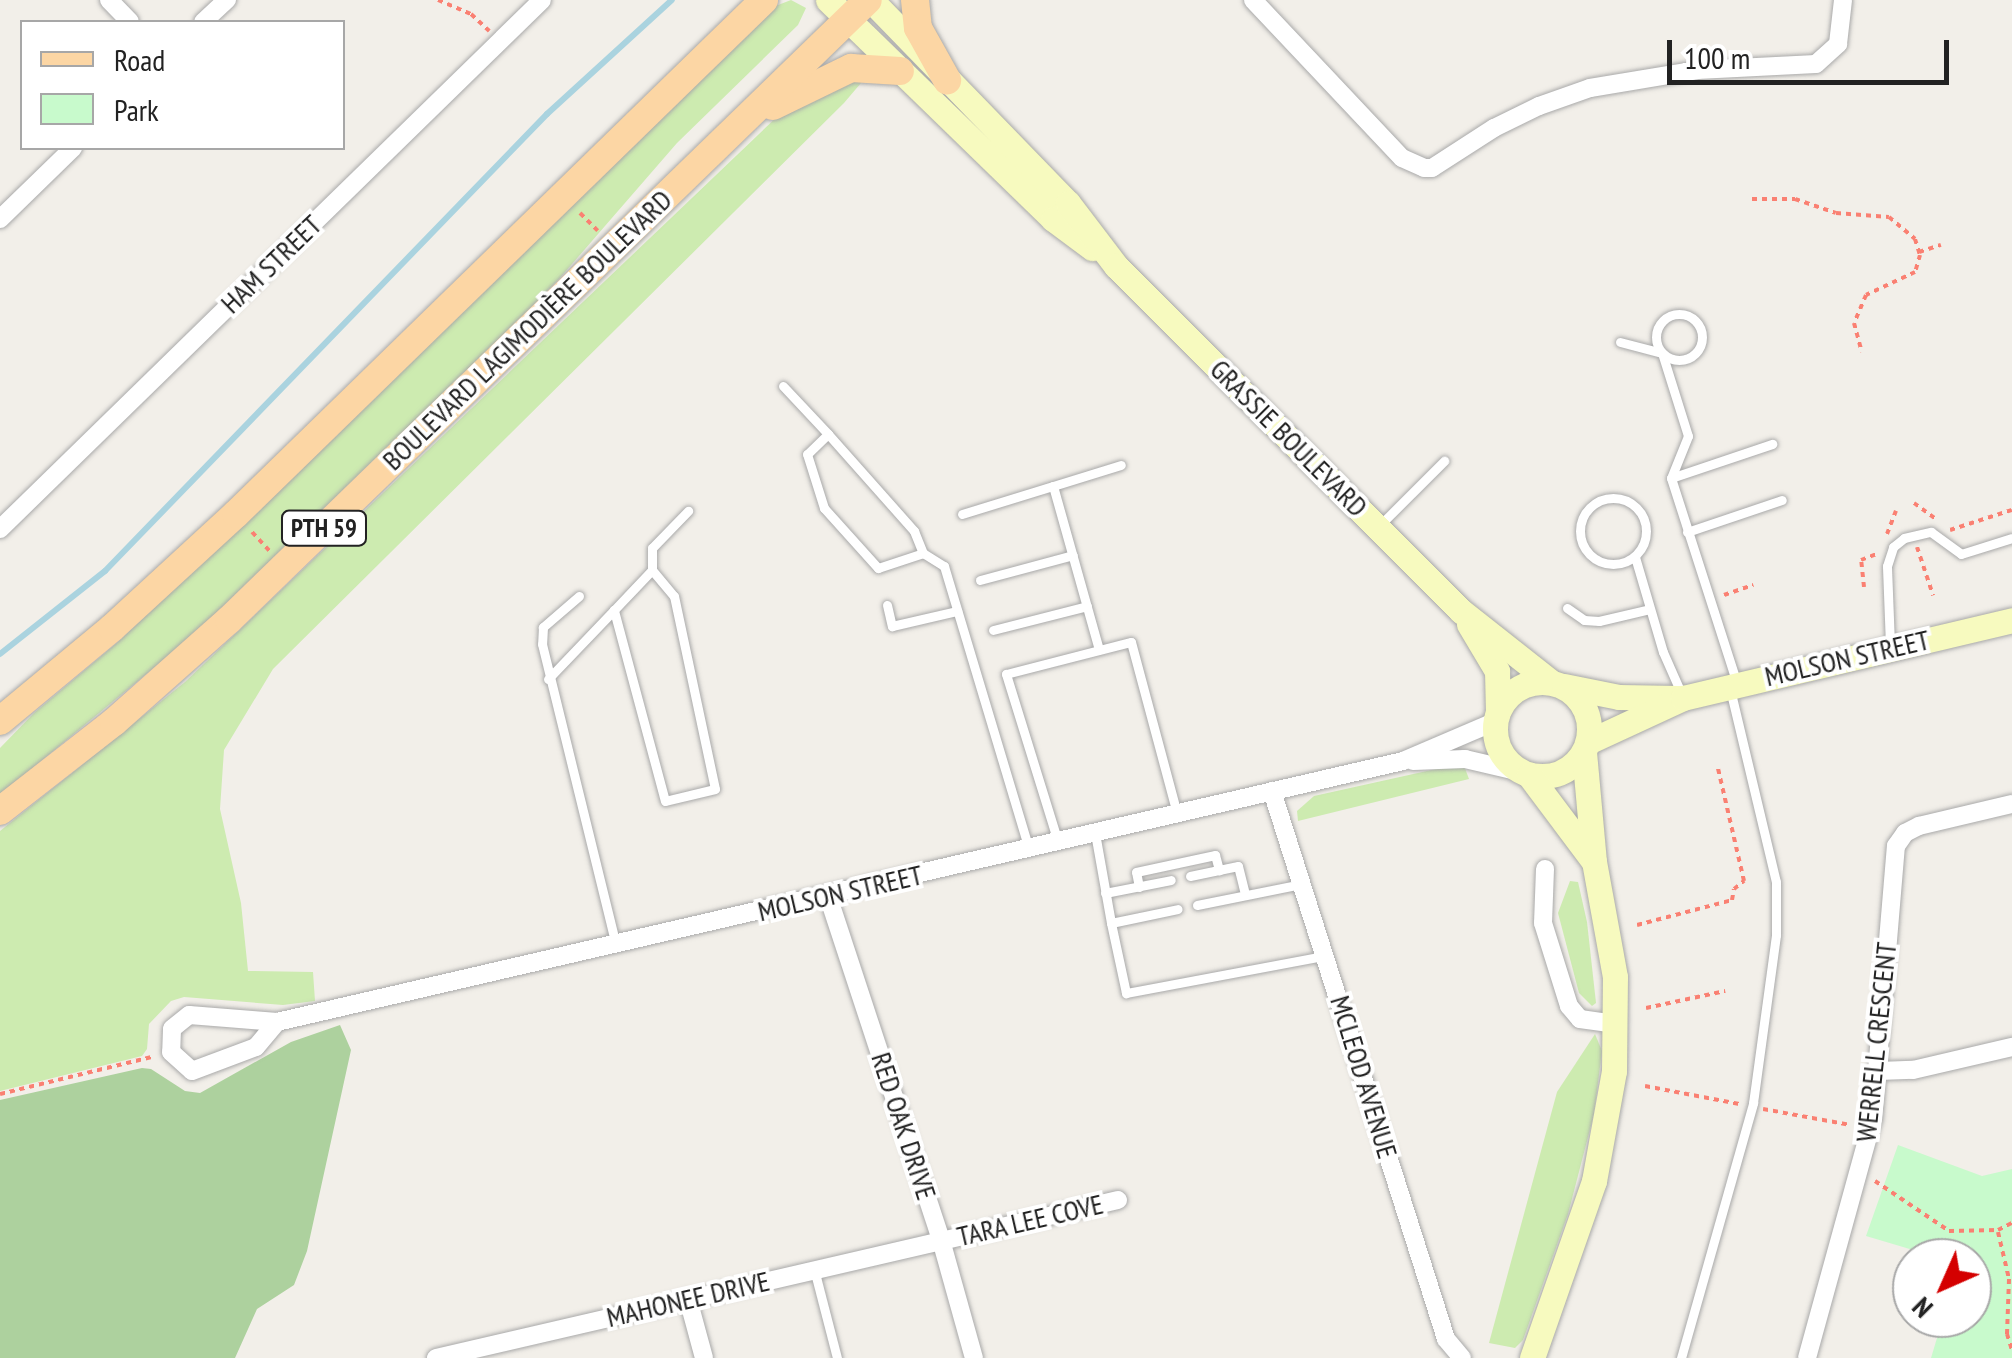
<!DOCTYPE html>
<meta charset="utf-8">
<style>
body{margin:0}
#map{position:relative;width:2012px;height:1358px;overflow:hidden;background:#f2efe9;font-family:"PT Sans Narrow",sans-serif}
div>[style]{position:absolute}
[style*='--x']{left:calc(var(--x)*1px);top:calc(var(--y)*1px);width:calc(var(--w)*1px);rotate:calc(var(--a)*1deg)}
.grass>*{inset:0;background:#cdebb0}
.forest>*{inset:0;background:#add19e}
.park>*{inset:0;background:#c8facc}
.stream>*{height:6px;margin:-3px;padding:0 3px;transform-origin:3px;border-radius:3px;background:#aad3df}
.path>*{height:4px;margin-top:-2px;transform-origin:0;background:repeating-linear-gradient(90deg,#fa8072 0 5px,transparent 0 10px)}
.roads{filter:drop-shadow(0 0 2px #a9a9a9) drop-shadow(0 0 2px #a9a9a9)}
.lane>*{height:9px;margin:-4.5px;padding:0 4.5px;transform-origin:4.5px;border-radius:4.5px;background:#fff}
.lane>.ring{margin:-4.5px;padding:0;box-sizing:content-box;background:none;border:9px solid #fff;border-radius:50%}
.street>*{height:18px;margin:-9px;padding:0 9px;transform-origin:9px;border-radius:9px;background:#fff}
.secondary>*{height:25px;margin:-12.5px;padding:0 12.5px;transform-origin:12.5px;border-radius:12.5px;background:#f7fabf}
.secondary>.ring{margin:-12.5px;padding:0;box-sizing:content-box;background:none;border:25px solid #f7fabf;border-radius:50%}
.primary>*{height:28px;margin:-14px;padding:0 14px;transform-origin:14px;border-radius:14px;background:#fcd6a4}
span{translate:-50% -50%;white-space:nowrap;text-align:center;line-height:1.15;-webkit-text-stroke:8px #fff;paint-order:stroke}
.shield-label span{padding:2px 8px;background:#fff;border:2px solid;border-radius:8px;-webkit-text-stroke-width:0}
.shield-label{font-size:25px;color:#222;font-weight:700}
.street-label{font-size:28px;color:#222}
.legend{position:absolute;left:20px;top:20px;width:325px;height:130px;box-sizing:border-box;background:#fff;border:2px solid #a7a7a7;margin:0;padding:12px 18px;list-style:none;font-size:30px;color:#222}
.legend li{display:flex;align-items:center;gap:20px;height:50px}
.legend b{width:50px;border:2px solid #a7a7a7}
.north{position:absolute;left:1892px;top:1238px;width:100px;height:100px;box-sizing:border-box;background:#fff;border:2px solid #a7a7a7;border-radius:50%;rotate:225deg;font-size:28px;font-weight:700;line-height:40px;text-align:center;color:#222}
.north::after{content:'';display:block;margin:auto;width:35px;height:45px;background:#d40000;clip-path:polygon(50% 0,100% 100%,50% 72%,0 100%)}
.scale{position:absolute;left:1667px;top:40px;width:282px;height:45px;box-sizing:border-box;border:5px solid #222;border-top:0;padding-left:12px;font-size:30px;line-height:35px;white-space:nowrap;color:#222;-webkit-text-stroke:8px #fff;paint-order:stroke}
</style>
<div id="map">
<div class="grass">
<div style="clip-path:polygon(791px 0,806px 8px,798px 25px,677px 143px,559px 279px,492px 347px,191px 637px,0 795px,0 748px,34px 713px,118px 642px,225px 541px,773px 7px)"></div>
<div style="clip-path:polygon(859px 76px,861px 83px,844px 103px,273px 669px,224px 750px,220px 809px,241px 903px,248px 971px,313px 972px,315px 1001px,283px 1005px,184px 997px,171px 1001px,149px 1024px,147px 1049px,142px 1056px,0 1091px,0 831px,185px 682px,783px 111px)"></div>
<div style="clip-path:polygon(1463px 763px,1469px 779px,1298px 821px,1297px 811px,1314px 796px)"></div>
<div style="clip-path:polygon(1570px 881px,1578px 882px,1587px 922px,1596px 1003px,1592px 1006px,1579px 993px,1558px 913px)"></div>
<div style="clip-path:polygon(1595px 1034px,1602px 1051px,1594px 1114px,1568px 1214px,1523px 1340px,1515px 1348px,1489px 1343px,1557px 1092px)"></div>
</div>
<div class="forest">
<div style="clip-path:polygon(340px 1025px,351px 1050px,307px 1251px,294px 1285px,257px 1309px,235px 1358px,0 1358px,0 1100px,142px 1068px,151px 1069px,185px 1091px,200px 1093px,291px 1042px)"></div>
</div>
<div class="park">
<div style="clip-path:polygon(1898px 1145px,1982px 1176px,2012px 1169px,2012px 1358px,1931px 1358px,1943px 1318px,1972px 1318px,1972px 1258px,1940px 1258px,1866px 1236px)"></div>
</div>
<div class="stream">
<div style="--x:0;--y:654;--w:134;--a:-38.3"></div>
<div style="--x:105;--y:571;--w:636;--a:-45.96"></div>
<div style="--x:547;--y:114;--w:169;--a:-42.4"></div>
</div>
<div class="path">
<div style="--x:438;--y:0;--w:36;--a:23"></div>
<div style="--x:471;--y:14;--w:25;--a:43"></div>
<div style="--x:1752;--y:199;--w:43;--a:0"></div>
<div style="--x:1795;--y:199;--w:43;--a:18.9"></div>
<div style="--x:1836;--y:213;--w:53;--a:4.3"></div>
<div style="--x:1889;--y:217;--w:34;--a:40"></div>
<div style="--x:1915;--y:239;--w:17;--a:73"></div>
<div style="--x:1920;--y:255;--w:18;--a:106"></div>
<div style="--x:1915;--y:272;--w:54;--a:154.9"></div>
<div style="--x:1866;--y:295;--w:30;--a:113"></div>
<div style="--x:1854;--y:323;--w:30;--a:75"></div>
<div style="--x:580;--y:213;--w:25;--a:45"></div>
<div style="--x:1919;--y:252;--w:23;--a:-18"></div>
<div style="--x:1914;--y:503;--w:26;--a:36"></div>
<div style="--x:1950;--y:530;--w:65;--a:-17.9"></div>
<div style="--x:252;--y:532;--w:26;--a:47"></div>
<div style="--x:1887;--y:534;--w:25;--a:-69"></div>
<div style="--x:1917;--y:547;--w:51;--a:71.6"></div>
<div style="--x:1864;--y:587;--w:27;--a:-96"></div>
<div style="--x:1861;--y:560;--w:17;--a:-21"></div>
<div style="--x:1724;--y:595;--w:31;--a:-19"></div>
<div style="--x:1637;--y:925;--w:98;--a:-14.7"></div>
<div style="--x:1732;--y:900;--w:11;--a:-80"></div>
<div style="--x:1734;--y:889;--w:13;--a:-39"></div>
<div style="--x:1744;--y:881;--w:116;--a:-103"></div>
<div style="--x:1646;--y:1008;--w:81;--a:-12.1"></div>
<div style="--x:1645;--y:1086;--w:96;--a:10.8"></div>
<div style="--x:0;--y:1094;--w:156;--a:-13.7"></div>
<div style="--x:1763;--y:1109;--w:89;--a:10.3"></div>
<div style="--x:1875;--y:1181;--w:89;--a:34"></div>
<div style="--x:1949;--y:1231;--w:49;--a:-1.2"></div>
<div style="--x:1998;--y:1230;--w:16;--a:-27"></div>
<div style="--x:1998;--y:1232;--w:48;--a:76.8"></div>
<div style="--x:2009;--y:1279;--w:55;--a:92.1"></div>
<div style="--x:2007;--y:1334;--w:17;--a:73"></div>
</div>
<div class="roads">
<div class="lane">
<div class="ring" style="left:1656px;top:314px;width:37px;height:37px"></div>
<div style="--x:1620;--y:342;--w:43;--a:14.7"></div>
<div style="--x:1662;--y:353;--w:87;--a:72.6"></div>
<div style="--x:1688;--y:436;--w:45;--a:112"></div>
<div style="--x:1671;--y:478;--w:213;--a:72.2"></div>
<div style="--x:783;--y:386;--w:66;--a:46.8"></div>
<div style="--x:828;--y:434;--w:29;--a:136"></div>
<div style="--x:807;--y:454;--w:57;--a:72.5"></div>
<div style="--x:824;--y:508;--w:81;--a:48"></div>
<div style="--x:878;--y:568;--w:47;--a:-18.4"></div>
<div style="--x:923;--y:553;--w:25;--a:32"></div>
<div style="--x:944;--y:566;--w:295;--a:73.3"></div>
<div style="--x:828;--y:434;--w:130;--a:48.4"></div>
<div style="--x:914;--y:531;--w:24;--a:68"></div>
<div style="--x:1671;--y:478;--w:107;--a:-18.6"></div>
<div style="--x:1053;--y:486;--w:71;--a:-17.2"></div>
<div class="ring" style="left:1580px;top:498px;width:57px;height:57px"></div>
<div style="--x:962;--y:514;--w:95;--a:-17.1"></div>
<div style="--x:1053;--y:486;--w:170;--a:74.3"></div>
<div style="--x:1380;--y:525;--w:91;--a:-45"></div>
<div style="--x:1687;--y:532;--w:100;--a:-18.6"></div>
<div style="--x:1635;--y:557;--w:99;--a:73.6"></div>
<div style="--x:1663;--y:652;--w:47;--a:66.2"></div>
<div style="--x:652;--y:570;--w:22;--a:-90"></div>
<div style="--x:652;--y:548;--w:52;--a:-45.8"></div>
<div style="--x:980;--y:580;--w:96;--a:-15"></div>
<div style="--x:579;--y:596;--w:48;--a:139.3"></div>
<div style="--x:543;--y:627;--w:17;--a:93"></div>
<div style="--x:542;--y:644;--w:310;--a:76.2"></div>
<div style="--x:887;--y:605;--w:22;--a:77"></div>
<div style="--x:892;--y:626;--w:67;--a:-13"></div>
<div style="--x:1567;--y:608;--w:21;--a:35"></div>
<div style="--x:1584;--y:620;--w:15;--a:4"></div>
<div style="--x:1599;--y:621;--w:52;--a:-13.2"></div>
<div style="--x:993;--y:630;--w:97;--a:-14.3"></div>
<div style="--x:1890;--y:645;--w:79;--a:-92.2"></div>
<div style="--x:1887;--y:566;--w:20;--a:-72"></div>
<div style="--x:1893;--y:547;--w:14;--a:-39"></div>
<div style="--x:1904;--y:538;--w:28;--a:-13"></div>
<div style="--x:1931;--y:532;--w:37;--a:36"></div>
<div style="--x:1961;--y:554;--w:53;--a:-17.4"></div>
<div style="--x:548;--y:679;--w:95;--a:-46.3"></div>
<div style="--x:614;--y:610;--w:55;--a:-46.5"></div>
<div style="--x:652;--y:570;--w:34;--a:50"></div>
<div style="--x:674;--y:596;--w:197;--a:78"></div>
<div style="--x:715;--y:789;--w:51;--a:166.5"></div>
<div style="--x:665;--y:801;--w:198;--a:-105"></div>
<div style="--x:1095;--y:833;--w:91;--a:79.9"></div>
<div style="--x:1111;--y:923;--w:68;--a:-11.8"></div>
<div style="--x:1058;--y:842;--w:176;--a:-107.2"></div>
<div style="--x:1006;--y:674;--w:129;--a:-14.4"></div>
<div style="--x:1131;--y:642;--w:178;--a:75"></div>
<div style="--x:1190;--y:876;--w:49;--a:-11.8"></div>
<div style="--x:1238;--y:866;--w:30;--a:76"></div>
<div style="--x:1139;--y:887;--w:15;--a:-101"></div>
<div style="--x:1136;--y:872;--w:81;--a:-12.1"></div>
<div style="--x:1215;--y:855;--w:16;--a:75"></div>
<div style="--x:1105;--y:893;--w:67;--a:-11.1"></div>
<div style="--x:1197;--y:905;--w:106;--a:-11.4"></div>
<div style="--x:1111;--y:923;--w:72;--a:77.9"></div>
<div style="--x:1126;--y:993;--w:201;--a:-10.6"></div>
<div style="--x:814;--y:1269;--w:92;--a:75.5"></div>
<div style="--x:1681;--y:1358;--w:265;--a:-74.2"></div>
<div style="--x:1753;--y:1103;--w:170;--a:-82.2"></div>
<div style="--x:1776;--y:935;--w:53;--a:-90"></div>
<div style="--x:1776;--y:882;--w:198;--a:-103.4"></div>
</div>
<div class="street">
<div style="--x:109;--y:0;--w:30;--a:46"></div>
<div style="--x:1253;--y:0;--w:217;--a:46.7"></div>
<div style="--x:1402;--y:158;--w:24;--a:24"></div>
<div style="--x:1424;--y:168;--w:8;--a:0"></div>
<div style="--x:1432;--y:168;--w:74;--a:-32.8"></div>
<div style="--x:1494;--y:128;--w:50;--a:-26.1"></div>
<div style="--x:1539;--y:106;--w:54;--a:-19.4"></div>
<div style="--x:1590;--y:88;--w:109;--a:-9.5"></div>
<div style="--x:1697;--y:70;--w:119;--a:-2.9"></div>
<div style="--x:1816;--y:64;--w:30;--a:-42"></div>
<div style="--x:1838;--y:44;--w:44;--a:-83.5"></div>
<div style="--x:203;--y:22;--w:33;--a:-43"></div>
<div style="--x:0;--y:219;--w:102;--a:-44.2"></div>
<div style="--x:0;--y:529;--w:757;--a:-44.3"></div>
<div style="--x:1413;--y:761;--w:52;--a:-2.2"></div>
<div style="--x:1465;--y:759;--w:57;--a:13.1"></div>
<div style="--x:1272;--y:791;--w:575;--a:72.38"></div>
<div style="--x:1446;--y:1339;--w:25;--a:50"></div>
<div style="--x:1545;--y:869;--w:54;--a:92.1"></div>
<div style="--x:1543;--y:923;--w:87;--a:72.6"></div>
<div style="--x:1569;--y:1006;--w:17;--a:50"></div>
<div style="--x:1580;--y:1019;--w:37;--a:8"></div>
<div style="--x:828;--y:896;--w:362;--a:71.8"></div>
<div style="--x:941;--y:1240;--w:123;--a:74.4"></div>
<div style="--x:277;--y:1022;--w:88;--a:-175.5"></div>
<div style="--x:189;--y:1015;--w:22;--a:141"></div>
<div style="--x:172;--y:1029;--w:23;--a:92"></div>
<div style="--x:171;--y:1052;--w:28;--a:42"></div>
<div style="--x:192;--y:1071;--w:68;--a:-20.6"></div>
<div style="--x:256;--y:1047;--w:33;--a:-50"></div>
<div style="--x:277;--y:1022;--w:1156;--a:-13.05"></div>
<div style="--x:1403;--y:761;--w:99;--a:-23.2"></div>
<div style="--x:1878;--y:1071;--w:35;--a:-2"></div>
<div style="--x:1913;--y:1070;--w:102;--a:-13.1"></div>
<div style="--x:688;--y:1299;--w:61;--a:74.8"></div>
<div style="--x:436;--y:1358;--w:700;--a:-13.04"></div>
<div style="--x:1807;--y:1358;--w:248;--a:-74.6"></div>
<div style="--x:1873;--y:1119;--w:274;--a:-85.2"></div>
<div style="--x:1896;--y:846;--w:16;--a:-55"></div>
<div style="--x:1905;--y:833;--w:16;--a:-27"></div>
<div style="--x:1919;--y:826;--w:96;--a:-13.3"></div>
</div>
<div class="secondary">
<div style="--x:828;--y:0;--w:314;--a:44.2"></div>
<div style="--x:1053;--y:219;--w:49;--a:36.6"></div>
<div style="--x:871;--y:0;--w:283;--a:45.9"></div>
<div style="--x:1068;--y:203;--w:79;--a:52.7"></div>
<div style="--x:1116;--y:266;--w:488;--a:45"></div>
<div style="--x:1461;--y:611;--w:115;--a:38.3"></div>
<div style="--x:1469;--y:624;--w:55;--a:59.2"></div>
<div style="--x:1497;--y:671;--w:40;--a:88.6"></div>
<div class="ring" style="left:1495px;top:682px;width:69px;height:69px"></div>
<div style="--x:1564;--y:686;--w:56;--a:11.3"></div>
<div style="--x:1619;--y:697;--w:59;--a:1"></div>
<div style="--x:1588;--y:742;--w:105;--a:-24.9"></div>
<div style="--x:1683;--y:698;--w:338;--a:-13.3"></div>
<div style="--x:1529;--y:775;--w:104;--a:53.2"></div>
<div style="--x:1532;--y:1358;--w:188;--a:-70.7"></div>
<div style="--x:1594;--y:1181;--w:112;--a:-79.7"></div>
<div style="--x:1614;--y:1071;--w:94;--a:-89.4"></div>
<div style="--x:1615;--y:977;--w:117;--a:-100.3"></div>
<div style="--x:1594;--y:862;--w:110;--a:-95.2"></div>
</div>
<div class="primary">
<div style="--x:915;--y:0;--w:28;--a:84"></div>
<div style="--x:918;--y:28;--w:60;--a:60.9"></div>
<div style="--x:773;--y:106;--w:87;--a:-26"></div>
<div style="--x:851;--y:68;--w:49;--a:3.5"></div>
<div style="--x:0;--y:721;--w:146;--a:-39.7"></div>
<div style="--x:112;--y:628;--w:168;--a:-42.6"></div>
<div style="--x:236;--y:514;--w:737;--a:-44.23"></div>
<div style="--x:0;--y:811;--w:145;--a:-38"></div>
<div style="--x:114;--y:722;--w:154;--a:-41.6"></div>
<div style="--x:229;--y:620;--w:890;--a:-44.14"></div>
</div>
</div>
<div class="shield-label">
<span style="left:324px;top:528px">PTH 59</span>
</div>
<div class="street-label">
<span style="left:271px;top:264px;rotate:-44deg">HAM STREET</span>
<span style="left:527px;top:330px;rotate:-44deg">BOULEVARD LAGIMODIÈRE BOULEVARD</span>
<span style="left:1289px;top:438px;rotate:45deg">GRASSIE BOULEVARD</span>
<span style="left:1847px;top:658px;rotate:-13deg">MOLSON STREET</span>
<span style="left:840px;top:893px;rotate:-13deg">MOLSON STREET</span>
<span style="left:1876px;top:1042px;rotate:-84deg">WERRELL CRESCENT</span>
<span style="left:1364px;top:1077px;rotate:73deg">MCLEOD AVENUE</span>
<span style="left:904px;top:1126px;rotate:72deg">RED OAK DRIVE</span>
<span style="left:1030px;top:1220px;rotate:-13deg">TARA LEE COVE</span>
<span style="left:688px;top:1299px;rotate:-13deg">MAHONEE DRIVE</span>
</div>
<ul class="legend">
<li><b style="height:12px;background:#fcd6a4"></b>Road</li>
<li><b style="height:28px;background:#c8facc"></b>Park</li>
</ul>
<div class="north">N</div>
<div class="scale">100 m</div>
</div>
